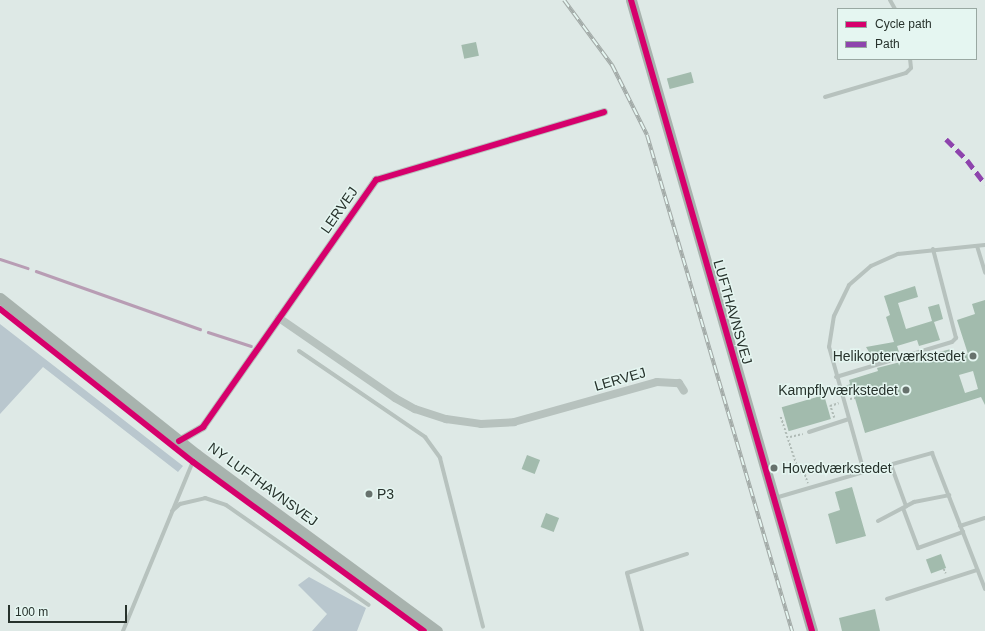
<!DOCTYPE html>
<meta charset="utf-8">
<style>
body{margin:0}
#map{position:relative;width:985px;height:631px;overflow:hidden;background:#dee9e6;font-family:Helvetica,sans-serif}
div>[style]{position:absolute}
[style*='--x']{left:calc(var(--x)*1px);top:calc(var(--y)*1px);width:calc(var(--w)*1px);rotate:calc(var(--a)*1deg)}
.green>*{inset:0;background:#b9c7ce}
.stream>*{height:2.5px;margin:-1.25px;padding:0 1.25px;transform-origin:1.25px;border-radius:1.25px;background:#b89db4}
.building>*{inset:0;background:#a2bbad;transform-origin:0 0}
.path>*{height:1.5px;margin-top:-0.75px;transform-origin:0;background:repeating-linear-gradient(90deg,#b0bbb6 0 2px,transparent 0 4px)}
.lane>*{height:4px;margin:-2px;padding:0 2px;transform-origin:2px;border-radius:2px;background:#b7c2be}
.street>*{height:8px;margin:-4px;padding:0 4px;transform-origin:4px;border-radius:4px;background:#b7c2be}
.secondary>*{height:11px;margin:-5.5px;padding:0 5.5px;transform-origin:5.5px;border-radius:5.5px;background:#a8b3ae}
.rail>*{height:4px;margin-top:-2px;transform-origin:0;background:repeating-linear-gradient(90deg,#e5f6f1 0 8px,#a2aaa7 0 16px);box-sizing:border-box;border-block:1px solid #a2aaa7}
.quiet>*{height:5px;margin-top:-2.5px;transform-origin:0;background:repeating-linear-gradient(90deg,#8e44ad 0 10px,transparent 0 15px)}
.cycleway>*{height:6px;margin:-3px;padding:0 3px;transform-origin:3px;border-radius:3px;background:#d6006c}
.dots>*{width:11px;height:11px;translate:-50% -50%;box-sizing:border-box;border:2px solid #e5f6f1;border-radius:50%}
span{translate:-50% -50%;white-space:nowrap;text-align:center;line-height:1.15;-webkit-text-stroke:3px #e5f6f1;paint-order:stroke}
.street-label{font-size:14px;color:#27322c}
.poi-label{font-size:14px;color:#27322c}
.right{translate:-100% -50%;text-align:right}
.left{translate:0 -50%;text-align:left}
.legend{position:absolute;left:837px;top:8px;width:140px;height:52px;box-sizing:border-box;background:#e5f6f1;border:1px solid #99a8a2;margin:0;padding:5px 7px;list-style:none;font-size:12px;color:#27322c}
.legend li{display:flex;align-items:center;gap:8px;height:20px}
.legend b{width:20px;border:1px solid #99a8a2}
.scale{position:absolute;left:8px;top:605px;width:119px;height:18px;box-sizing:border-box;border:2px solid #27322c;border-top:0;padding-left:5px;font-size:12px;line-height:14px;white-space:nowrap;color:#27322c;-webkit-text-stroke:3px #e5f6f1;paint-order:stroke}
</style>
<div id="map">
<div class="green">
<div style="clip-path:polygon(0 324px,183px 466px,178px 472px,43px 367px,0 414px)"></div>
<div style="clip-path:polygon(309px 577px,366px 608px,357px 631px,312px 631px,327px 614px,298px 585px)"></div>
</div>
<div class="stream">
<div style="--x:0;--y:259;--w:29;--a:18"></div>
<div style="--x:36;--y:271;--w:174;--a:19.5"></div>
<div style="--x:208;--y:332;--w:45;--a:18"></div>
</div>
<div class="building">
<div style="left:476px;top:42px;width:14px;height:15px;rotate:78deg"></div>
<div style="left:691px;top:72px;width:11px;height:25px;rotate:75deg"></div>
<div style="clip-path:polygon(915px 286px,918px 297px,898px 303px,906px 329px,932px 321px,928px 307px,939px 304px,943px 319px,934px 322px,940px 340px,919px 346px,917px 340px,897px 346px,899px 352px,875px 362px,866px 347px,894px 342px,886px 317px,890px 315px,884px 296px)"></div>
<div style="clip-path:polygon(evenodd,985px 300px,985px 405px,981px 397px,865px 433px,854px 395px,850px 396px,846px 386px,850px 384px,849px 380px,878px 371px,877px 368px,951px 349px,954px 358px,968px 354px,957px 320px,975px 314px,972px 304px,985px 300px,973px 371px,978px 389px,965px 393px,959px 375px,973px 371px)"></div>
<div style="left:824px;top:395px;width:25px;height:44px;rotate:74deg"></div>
<div style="left:527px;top:455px;width:14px;height:15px;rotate:21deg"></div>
<div style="clip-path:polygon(852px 487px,866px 536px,836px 544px,828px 514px,840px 510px,835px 492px)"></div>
<div style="left:546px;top:513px;width:14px;height:15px;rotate:21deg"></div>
<div style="left:941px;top:554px;width:15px;height:16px;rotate:70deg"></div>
<div style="clip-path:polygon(875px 609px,880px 631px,842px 631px,839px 618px)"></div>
</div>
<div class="path">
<div style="--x:850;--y:399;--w:5;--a:-11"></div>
<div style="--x:781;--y:417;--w:58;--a:71.9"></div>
<div style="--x:799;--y:472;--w:5;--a:-11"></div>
<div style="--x:804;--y:471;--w:13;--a:72"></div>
<div style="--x:834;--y:418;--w:13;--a:-108"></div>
<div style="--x:830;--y:406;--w:9;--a:-18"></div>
<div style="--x:790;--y:437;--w:13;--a:-13"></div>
<div style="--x:842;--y:464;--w:9;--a:41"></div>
<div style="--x:944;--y:569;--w:5;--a:68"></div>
</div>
<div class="lane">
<div style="--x:890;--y:0;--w:10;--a:61"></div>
<div style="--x:825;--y:97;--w:84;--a:-16.5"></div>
<div style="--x:906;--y:73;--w:7;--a:-45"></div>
<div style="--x:911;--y:68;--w:9;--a:-96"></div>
<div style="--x:977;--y:246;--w:28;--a:73"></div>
<div style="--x:299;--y:351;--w:153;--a:34.3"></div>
<div style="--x:425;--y:437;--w:26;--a:54"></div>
<div style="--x:440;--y:458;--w:174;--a:75.7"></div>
<div style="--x:836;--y:377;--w:121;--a:-16.8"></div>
<div style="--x:952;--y:342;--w:6;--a:-45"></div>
<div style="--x:956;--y:338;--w:92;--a:-104.5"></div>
<div style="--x:809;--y:432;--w:42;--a:-18"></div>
<div style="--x:891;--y:465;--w:44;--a:69.9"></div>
<div style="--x:864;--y:472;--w:71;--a:-15.6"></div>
<div style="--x:932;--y:453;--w:146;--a:68.7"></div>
<div style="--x:775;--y:498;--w:93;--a:-16.3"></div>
<div style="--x:864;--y:472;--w:130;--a:-105.6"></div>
<div style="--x:829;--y:347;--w:31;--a:-81"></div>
<div style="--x:834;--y:316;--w:34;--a:-64"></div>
<div style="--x:849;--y:285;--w:29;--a:-41"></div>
<div style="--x:871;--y:266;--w:30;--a:-24"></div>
<div style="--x:898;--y:254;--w:87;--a:-5.9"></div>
<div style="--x:903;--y:508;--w:43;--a:69.4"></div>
<div style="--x:918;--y:548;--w:48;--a:-19.6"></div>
<div style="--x:172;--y:511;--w:11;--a:-41"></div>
<div style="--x:180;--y:504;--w:26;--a:-13"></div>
<div style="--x:205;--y:498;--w:22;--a:18"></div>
<div style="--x:226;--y:505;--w:174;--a:35"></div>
<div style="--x:878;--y:521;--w:41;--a:-27.8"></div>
<div style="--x:914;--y:502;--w:36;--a:-11"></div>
<div style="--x:960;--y:526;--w:26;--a:-18"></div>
<div style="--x:887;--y:599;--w:95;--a:-17.9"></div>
<div style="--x:123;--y:631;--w:191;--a:-67.6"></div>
<div style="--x:642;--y:631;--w:60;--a:-104.5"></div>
<div style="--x:627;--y:573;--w:63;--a:-17.6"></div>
</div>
<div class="street">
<div style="--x:279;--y:318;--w:141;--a:34.6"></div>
<div style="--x:395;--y:398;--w:23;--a:29"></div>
<div style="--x:415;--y:409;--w:33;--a:18"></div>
<div style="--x:446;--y:419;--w:35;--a:8"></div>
<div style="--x:481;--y:424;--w:33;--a:-3"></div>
<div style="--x:514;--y:422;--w:148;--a:-15.6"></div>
<div style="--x:657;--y:382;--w:22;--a:3"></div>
<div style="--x:679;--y:383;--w:9;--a:58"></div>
<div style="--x:179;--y:441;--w:28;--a:-30"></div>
<div style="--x:203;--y:427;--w:302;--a:-55"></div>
<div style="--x:376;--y:180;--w:238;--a:-16.6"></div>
</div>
<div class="secondary">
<div style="--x:631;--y:0;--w:656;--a:73.99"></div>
<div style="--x:0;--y:298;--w:251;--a:38.5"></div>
<div style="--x:196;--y:454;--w:299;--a:36.3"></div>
</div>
<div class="rail">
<div style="--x:564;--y:0;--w:81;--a:53.6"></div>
<div style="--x:612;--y:65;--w:78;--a:63.4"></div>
<div style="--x:647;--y:135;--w:517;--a:73.7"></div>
</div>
<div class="quiet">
<div style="--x:946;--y:139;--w:30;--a:45"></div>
<div style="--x:967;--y:160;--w:30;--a:53"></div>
</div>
<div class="cycleway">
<div style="--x:631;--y:0;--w:656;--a:73.99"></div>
<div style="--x:0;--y:309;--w:246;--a:38.4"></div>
<div style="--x:193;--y:462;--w:286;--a:36.2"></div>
<div style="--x:179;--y:441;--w:28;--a:-30"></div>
<div style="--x:203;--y:427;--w:302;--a:-55"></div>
<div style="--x:376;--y:180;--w:238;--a:-16.6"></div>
</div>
<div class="dots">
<div style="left:973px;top:356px;background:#67726d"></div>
<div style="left:906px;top:390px;background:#67726d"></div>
<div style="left:774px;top:468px;background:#67726d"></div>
<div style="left:369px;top:494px;background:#67726d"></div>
</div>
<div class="street-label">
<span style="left:339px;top:210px;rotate:-55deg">LERVEJ</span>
<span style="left:733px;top:312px;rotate:74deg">LUFTHAVNSVEJ</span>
<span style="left:620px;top:379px;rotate:-16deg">LERVEJ</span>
<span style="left:263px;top:484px;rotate:36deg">NY LUFTHAVNSVEJ</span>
</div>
<div class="poi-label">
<span class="right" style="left:965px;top:356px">Helikopterværkstedet</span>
<span class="right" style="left:898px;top:390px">Kampflyværkstedet</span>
<span class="left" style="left:782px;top:468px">Hovedværkstedet</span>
<span class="left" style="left:377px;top:494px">P3</span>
</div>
<ul class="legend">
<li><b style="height:5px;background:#d6006c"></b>Cycle path</li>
<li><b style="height:5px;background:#8e44ad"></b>Path</li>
</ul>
<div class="scale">100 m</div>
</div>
